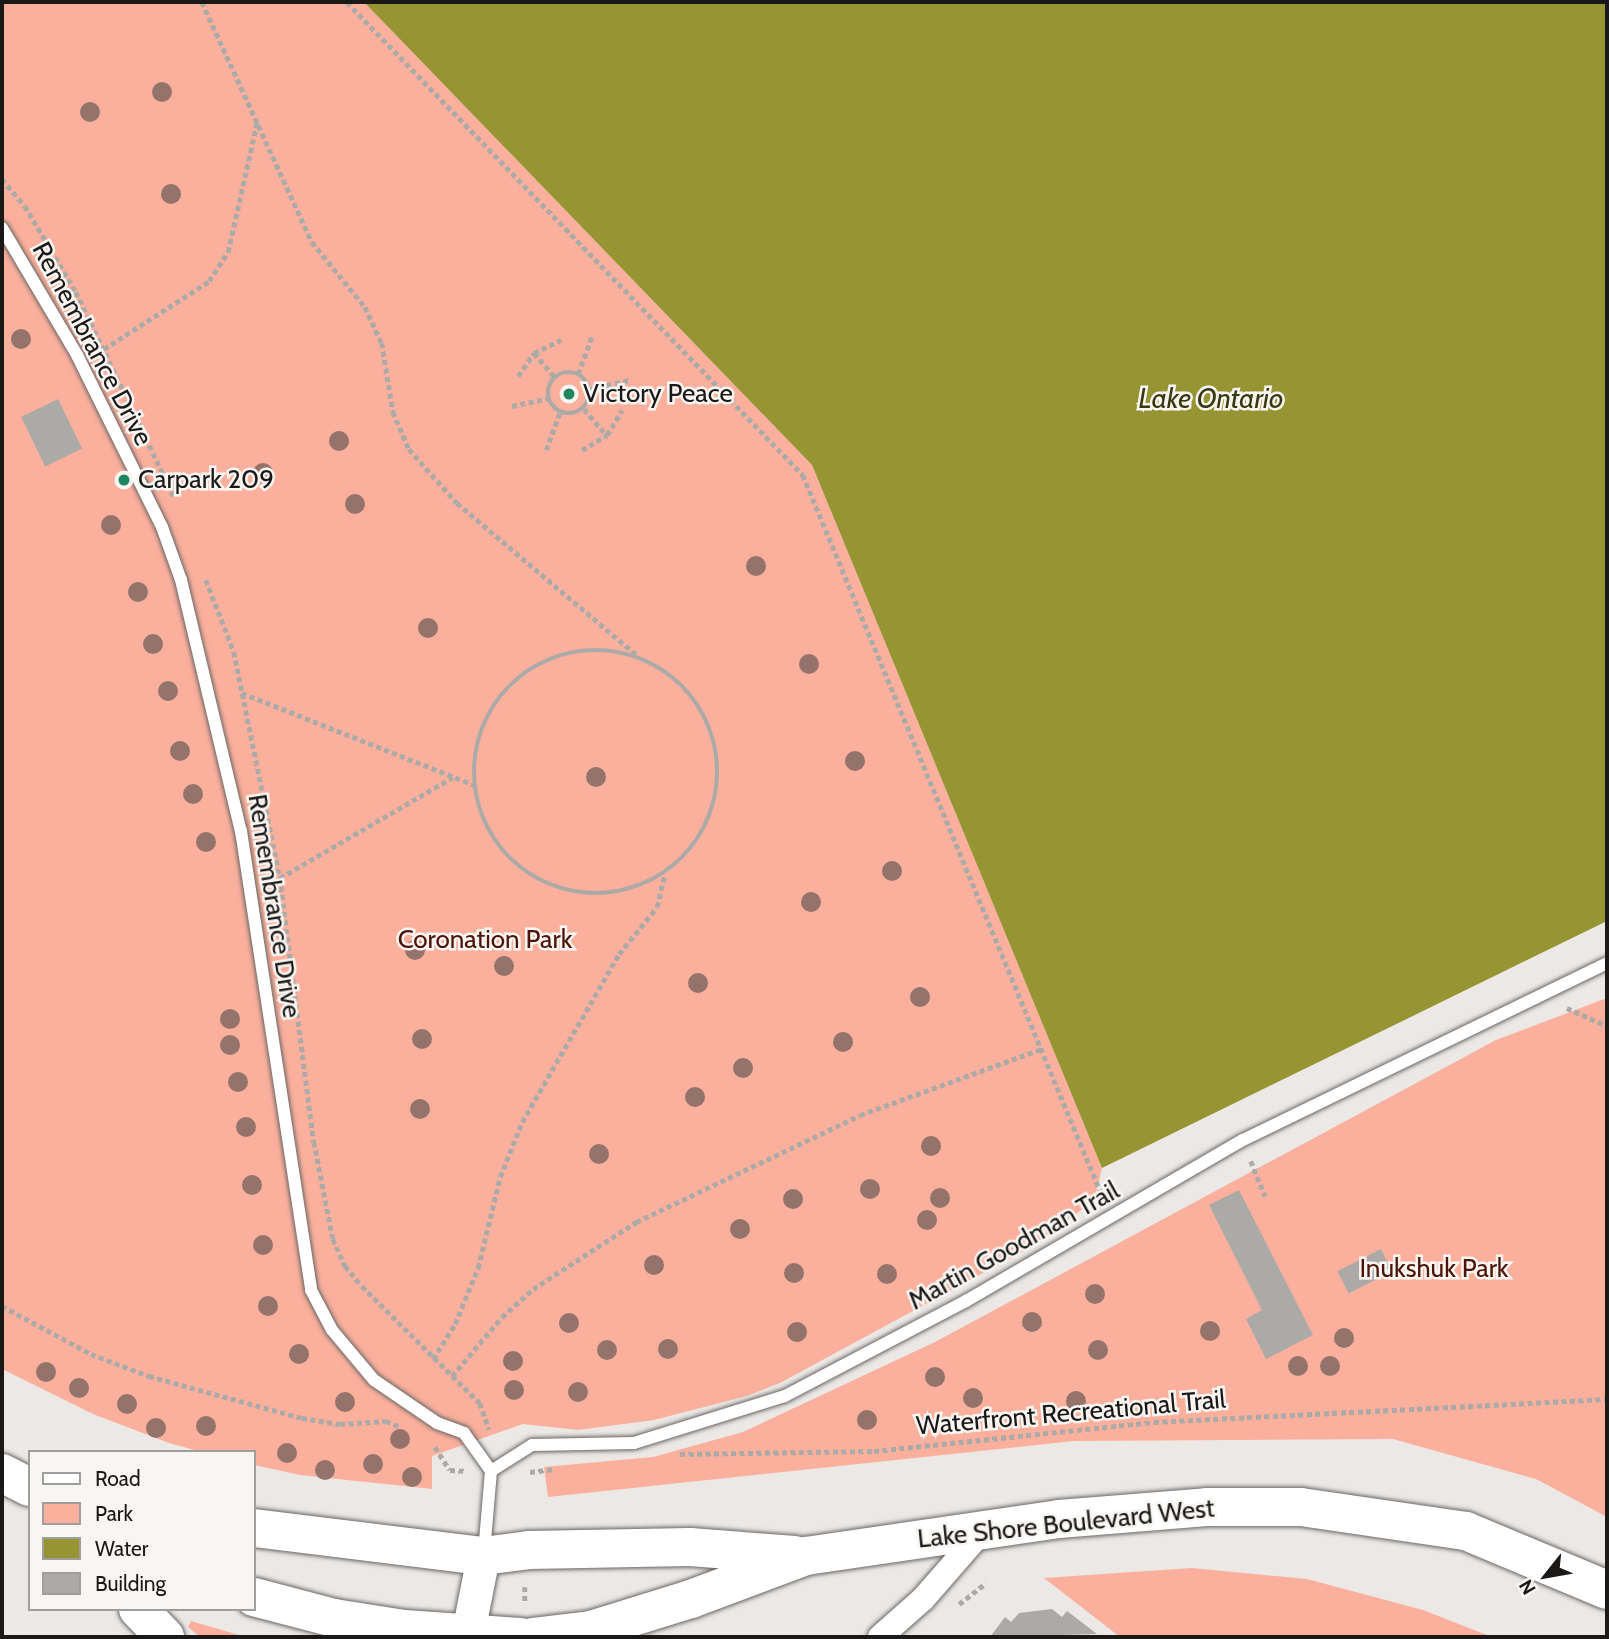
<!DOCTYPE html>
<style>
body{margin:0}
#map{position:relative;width:1609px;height:1639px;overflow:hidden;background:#ebe8e5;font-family:Cabin,sans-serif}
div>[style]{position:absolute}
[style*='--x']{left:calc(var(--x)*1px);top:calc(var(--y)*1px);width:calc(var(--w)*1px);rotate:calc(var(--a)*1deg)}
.green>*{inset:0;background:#fbb09d}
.water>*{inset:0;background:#969433}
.building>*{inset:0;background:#acaaa7;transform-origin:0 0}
.path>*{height:4.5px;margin-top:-2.25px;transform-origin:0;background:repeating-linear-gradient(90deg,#acaaa7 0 5px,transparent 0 8.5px)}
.path>.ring{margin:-2.25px;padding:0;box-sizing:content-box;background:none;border:4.5px solid #acaaa7;border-radius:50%}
.roads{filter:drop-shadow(0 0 2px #6a6765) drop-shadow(0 0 2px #6a6765)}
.lane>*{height:12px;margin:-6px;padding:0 6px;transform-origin:6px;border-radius:6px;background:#fff}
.street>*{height:24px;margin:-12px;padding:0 12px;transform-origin:12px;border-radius:12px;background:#fff}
.secondary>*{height:33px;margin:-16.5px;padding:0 16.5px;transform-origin:16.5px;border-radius:16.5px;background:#fff}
.highway>*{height:38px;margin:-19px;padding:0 19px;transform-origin:19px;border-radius:19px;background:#fff}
.trees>*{width:20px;height:20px;margin:-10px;border-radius:50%;background:#94736a}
.dots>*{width:19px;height:19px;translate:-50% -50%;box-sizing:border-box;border:4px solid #f8f6f2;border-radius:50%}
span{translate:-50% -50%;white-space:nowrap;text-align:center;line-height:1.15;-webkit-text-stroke:5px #f8f6f2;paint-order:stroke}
.street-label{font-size:26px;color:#1a1918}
.poi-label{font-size:26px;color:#1a1918}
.left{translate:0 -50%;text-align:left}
.park-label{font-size:26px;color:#4c1306}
.water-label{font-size:28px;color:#38370e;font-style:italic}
.frame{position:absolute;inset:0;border:4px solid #1a1918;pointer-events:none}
.legend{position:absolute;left:28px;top:1450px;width:228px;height:161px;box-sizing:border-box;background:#f8f6f2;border:2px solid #9f9e9b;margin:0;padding:9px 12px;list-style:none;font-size:21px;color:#1a1918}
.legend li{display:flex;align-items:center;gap:14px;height:35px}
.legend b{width:35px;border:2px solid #9f9e9b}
.north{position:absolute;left:1511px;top:1541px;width:70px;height:70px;-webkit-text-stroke:5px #f8f6f2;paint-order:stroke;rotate:239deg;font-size:19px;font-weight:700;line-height:28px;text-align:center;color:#1a1918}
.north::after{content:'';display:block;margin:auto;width:24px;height:32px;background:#1a1918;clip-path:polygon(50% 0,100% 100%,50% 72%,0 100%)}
</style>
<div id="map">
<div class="green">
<div style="clip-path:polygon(2px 2px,364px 2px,812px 465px,1102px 1168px,1094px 1201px,1029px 1248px,782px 1382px,747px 1396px,654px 1420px,578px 1430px,523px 1424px,432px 1456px,432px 1489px,300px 1475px,254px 1465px,254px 1452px,202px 1452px,169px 1443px,93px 1414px,2px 1369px)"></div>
<div style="clip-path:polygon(1607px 998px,1607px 1517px,1536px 1479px,1393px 1439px,1074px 1441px,548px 1497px,544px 1467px,653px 1457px,743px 1432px,935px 1342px,1496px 1040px)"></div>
<div style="clip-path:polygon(1192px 1568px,1307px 1579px,1423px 1610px,1492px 1637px,1120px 1637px,1044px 1578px)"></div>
<div style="clip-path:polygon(191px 1621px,246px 1637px,200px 1637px,188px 1627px)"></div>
</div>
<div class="water">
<div style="clip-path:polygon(364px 2px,1607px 2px,1607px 921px,1102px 1168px,812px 465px)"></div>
</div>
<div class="building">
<div style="left:58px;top:399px;width:55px;height:41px;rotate:64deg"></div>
<div style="clip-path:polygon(1239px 1190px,1313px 1335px,1266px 1359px,1246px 1319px,1262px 1310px,1209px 1205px)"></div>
<div style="left:1381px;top:1249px;width:25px;height:49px;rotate:63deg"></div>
<div style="clip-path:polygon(1052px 1609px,1062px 1617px,1067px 1611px,1097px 1634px,990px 1637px,1005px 1617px,1011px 1622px,1019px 1613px)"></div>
</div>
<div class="path">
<div style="--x:202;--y:2;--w:264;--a:65.4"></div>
<div style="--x:312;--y:242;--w:84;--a:50.8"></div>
<div style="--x:365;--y:307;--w:40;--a:65"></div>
<div style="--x:382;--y:343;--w:70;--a:80.9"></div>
<div style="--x:393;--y:412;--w:40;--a:66.6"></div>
<div style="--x:409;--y:449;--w:72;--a:48.4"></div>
<div style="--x:457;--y:503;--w:238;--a:40.2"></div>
<div style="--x:347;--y:2;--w:657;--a:46.05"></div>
<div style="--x:803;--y:475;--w:783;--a:67.46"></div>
<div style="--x:2;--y:179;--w:35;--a:50"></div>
<div style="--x:25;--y:206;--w:100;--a:59.3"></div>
<div style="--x:76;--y:292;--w:227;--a:64.4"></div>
<div style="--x:104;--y:349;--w:125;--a:-32.9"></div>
<div style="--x:209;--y:281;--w:35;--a:-57"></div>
<div style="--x:228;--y:252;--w:133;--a:-77.4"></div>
<div style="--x:534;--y:353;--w:32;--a:49"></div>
<div class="ring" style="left:548px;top:372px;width:37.5px;height:37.5px"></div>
<div style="--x:578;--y:374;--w:40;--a:-69.8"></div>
<div style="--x:518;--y:376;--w:28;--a:-55"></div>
<div style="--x:534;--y:353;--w:30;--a:-26"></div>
<div style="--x:590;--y:389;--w:40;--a:-13"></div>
<div style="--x:512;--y:406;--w:38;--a:-12"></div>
<div style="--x:584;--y:409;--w:35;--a:49"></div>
<div style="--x:546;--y:450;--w:40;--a:-69.8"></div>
<div style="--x:582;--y:450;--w:29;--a:-31"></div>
<div style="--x:607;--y:435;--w:29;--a:-59"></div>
<div style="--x:206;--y:580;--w:77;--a:68.7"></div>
<div style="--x:234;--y:652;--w:231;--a:78.5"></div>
<div style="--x:280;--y:878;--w:266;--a:82.7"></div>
<div style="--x:314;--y:1142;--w:99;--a:78.9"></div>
<div style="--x:333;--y:1239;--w:30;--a:66"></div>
<div style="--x:345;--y:1266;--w:26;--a:50"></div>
<div style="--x:362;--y:1286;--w:166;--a:44.8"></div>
<div style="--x:480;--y:1403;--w:28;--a:71"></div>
<div class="ring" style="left:474px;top:650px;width:239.5px;height:239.5px"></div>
<div style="--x:242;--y:693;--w:250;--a:21.6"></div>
<div style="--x:280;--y:878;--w:200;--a:-30.3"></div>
<div style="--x:1567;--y:1008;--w:44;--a:24.2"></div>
<div style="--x:1251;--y:1161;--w:38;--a:68"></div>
<div style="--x:2;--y:1306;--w:101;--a:28.3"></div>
<div style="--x:91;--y:1354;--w:62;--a:20.8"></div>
<div style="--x:149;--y:1376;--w:159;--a:15.4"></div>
<div style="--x:302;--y:1418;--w:38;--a:9"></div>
<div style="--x:340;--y:1424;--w:46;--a:-3.7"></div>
<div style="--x:386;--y:1421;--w:16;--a:22"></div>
<div style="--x:433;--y:1359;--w:41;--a:-57.8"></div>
<div style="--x:455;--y:1324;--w:61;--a:-67.7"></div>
<div style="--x:478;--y:1268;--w:94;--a:-76.4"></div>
<div style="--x:500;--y:1177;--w:59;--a:-68.2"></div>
<div style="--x:522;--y:1122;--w:194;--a:-60"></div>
<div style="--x:619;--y:954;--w:60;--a:-51"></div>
<div style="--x:657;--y:907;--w:32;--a:-77"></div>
<div style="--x:452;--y:1376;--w:77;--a:-49.7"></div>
<div style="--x:502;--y:1317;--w:42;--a:-42.1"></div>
<div style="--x:533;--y:1289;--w:123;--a:-33"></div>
<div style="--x:636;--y:1222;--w:248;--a:-25.5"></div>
<div style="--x:860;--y:1115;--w:193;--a:-20"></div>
<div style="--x:435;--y:1447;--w:27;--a:57"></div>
<div style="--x:450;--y:1470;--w:16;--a:4"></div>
<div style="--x:680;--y:1454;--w:194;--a:-0.9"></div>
<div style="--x:874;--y:1451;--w:281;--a:-5.9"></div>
<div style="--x:1154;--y:1422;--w:454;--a:-2.9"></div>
<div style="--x:530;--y:1472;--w:23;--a:-7"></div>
<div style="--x:525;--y:1587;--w:16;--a:90"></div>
<div style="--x:959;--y:1604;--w:34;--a:-38"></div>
</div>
<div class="roads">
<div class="lane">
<div style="--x:2;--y:228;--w:147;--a:59.4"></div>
<div style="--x:77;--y:355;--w:192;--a:63.7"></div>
<div style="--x:162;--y:527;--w:56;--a:70.3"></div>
<div style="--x:181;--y:580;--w:258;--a:76.6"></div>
<div style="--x:241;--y:831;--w:464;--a:81.3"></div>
<div style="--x:311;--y:1290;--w:45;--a:62.3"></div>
<div style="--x:332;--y:1330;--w:65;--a:50"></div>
<div style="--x:374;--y:1380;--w:76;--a:34.3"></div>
<div style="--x:437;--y:1423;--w:29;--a:20"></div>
<div style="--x:464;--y:1433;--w:47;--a:54.6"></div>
<div style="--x:491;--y:1471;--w:82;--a:94.9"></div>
<div style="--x:491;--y:1471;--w:49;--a:-32.4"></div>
<div style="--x:532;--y:1445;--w:102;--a:-1.1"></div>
<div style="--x:634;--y:1443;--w:158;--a:-17.3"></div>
<div style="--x:785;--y:1396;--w:204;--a:-27.7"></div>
<div style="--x:966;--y:1301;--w:320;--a:-30.2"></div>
<div style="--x:1243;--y:1140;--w:405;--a:-25.9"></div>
</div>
<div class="street">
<div style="--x:880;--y:1637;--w:57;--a:-41.5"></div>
<div style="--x:923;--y:1599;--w:94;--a:-48.9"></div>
</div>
<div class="secondary">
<div style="--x:467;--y:1637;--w:83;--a:-78.8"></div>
</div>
<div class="highway">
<div style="--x:2;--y:1473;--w:31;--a:27"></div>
<div style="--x:254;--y:1528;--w:231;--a:7"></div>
<div style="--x:483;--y:1556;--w:46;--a:-7.4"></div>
<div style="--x:529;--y:1550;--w:161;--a:-1.1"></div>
<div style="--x:690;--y:1547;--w:105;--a:4.4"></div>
<div style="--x:254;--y:1597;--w:83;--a:14.7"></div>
<div style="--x:334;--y:1618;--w:71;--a:8.9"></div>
<div style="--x:404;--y:1629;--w:116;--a:3.9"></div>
<div style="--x:138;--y:1609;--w:39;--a:46"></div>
<div style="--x:532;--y:1637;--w:59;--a:-6.8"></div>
<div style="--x:591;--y:1630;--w:105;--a:-17.2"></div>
<div style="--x:691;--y:1599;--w:123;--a:-20.5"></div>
<div style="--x:806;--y:1556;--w:256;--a:-8.3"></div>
<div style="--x:1059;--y:1519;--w:148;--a:-4.6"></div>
<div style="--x:1207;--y:1507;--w:94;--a:0"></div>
<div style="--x:1301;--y:1507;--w:167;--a:8.3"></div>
<div style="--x:1466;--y:1531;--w:153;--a:22.7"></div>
</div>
</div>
<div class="trees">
<div style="left:162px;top:92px"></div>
<div style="left:90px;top:112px"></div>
<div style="left:171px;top:194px"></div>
<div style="left:21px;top:339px"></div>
<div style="left:339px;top:441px"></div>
<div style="left:263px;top:473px"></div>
<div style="left:355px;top:504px"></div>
<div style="left:111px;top:525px"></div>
<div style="left:756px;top:566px"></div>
<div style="left:138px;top:592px"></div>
<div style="left:428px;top:628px"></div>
<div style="left:153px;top:644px"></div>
<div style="left:809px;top:664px"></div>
<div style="left:168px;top:691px"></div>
<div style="left:180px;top:751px"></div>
<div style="left:855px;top:761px"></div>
<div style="left:596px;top:777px"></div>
<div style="left:193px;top:794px"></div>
<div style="left:206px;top:842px"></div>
<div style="left:892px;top:871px"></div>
<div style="left:811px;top:902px"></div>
<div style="left:415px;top:950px"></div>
<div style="left:504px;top:966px"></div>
<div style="left:698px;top:983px"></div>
<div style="left:920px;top:997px"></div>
<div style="left:230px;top:1019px"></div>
<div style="left:422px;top:1039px"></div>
<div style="left:843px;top:1042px"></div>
<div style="left:230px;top:1045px"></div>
<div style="left:743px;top:1068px"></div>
<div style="left:238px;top:1082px"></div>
<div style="left:695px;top:1097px"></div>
<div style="left:420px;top:1109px"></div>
<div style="left:246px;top:1127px"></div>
<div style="left:931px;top:1146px"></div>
<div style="left:599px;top:1154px"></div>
<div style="left:252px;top:1185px"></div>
<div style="left:870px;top:1189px"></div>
<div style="left:940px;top:1198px"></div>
<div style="left:793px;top:1199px"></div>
<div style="left:927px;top:1220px"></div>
<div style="left:740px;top:1229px"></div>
<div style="left:263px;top:1245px"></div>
<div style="left:654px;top:1265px"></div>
<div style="left:794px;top:1273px"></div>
<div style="left:887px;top:1274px"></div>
<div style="left:1095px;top:1294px"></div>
<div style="left:268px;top:1306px"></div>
<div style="left:1032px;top:1322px"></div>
<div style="left:569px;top:1323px"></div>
<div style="left:1210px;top:1331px"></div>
<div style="left:797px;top:1332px"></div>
<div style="left:1344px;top:1338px"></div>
<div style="left:668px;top:1349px"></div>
<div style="left:607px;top:1350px"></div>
<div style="left:1098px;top:1350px"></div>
<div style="left:299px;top:1354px"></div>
<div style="left:513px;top:1361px"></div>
<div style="left:1298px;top:1366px"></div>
<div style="left:1330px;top:1366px"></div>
<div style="left:46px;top:1372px"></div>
<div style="left:935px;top:1377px"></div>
<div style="left:79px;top:1388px"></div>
<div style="left:514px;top:1390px"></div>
<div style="left:578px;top:1392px"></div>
<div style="left:973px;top:1398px"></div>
<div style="left:1076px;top:1401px"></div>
<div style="left:345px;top:1402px"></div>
<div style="left:127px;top:1404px"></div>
<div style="left:867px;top:1420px"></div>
<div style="left:206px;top:1426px"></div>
<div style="left:156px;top:1428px"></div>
<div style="left:400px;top:1439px"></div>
<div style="left:287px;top:1453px"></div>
<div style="left:373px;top:1464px"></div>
<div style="left:325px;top:1470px"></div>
<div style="left:412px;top:1477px"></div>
</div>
<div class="dots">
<div style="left:569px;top:394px;background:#208660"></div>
<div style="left:124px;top:480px;background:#208660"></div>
</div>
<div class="street-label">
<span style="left:92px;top:344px;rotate:62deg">Remembrance Drive</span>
<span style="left:274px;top:906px;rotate:81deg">Remembrance Drive</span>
<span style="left:1014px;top:1246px;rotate:-29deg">Martin Goodman Trail</span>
<span style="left:1071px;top:1413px;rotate:-5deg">Waterfront Recreational Trail</span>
<span style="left:1066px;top:1524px;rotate:-6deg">Lake Shore Boulevard West</span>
</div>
<div class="poi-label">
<span class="left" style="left:583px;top:394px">Victory Peace</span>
<span class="left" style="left:138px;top:480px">Carpark 209</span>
</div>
<div class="park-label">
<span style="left:485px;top:940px">Coronation Park</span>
<span style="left:1434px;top:1269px">Inukshuk Park</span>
</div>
<div class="water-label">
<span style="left:1211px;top:398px">Lake Ontario</span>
</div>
<div class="frame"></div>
<ul class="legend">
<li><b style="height:9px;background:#fff"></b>Road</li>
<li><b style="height:19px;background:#fbb09d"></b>Park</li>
<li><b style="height:19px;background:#969433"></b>Water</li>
<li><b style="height:19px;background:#acaaa7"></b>Building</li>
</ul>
<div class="north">N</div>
</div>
